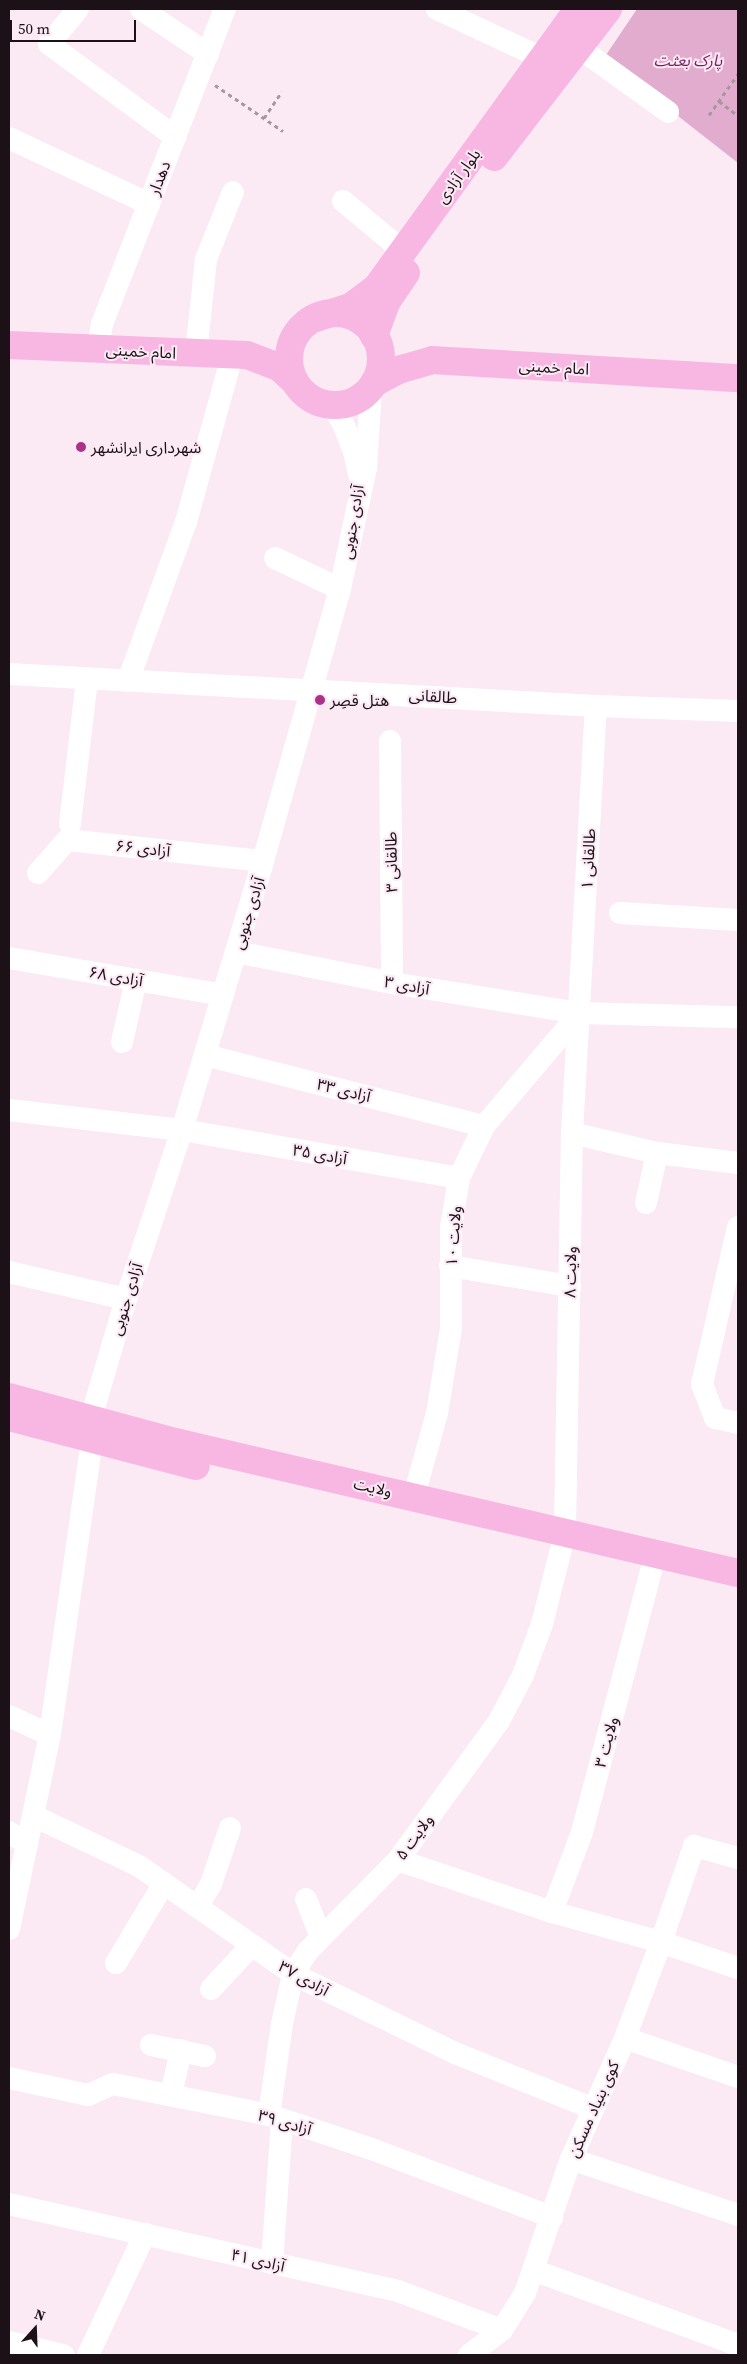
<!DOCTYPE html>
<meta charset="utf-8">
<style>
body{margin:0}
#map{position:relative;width:747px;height:2364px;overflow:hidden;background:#fbe9f4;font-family:"Source Serif 4","Noto Sans Arabic",serif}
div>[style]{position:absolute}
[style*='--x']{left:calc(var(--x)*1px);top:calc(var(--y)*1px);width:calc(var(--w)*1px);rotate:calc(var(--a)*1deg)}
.green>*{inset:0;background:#e1accd}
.path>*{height:3px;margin-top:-1.5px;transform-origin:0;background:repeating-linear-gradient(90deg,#a5969f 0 4px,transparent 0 8px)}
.minor>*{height:22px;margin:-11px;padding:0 11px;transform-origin:11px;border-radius:11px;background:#fff}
.major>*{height:28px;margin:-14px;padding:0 14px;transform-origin:14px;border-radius:14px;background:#f8b7e2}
.major>.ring{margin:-14px;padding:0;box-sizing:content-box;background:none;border:28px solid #f8b7e2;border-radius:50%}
.dots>*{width:14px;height:14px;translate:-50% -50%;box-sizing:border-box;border:2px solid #fbe9f4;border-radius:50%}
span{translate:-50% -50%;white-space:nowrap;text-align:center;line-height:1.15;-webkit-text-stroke:4px #fbe9f4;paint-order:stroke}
.park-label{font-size:16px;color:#781e60;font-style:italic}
.street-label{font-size:16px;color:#1b1117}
.poi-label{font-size:16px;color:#1b1117}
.left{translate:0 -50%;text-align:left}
.frame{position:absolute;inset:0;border:10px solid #1b1117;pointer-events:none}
.north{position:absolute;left:10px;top:2304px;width:50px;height:50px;-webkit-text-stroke:4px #fbe9f4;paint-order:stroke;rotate:20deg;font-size:14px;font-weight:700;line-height:20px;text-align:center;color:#1b1117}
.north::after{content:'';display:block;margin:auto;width:18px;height:22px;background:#1b1117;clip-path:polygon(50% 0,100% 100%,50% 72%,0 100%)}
.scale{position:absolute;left:10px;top:20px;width:126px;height:22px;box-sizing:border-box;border:2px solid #1b1117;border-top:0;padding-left:6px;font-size:15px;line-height:18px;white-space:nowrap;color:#1b1117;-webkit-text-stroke:4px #fbe9f4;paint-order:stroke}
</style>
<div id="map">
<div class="green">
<div style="clip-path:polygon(637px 9px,738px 9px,738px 163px,604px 58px)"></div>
</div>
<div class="path">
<div style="--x:215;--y:85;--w:82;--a:34.1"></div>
<div style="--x:719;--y:101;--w:24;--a:38"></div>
<div style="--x:709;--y:115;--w:50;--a:-54.7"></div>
<div style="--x:264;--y:118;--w:32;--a:-56"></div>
</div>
<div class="minor">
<div style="--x:78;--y:9;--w:45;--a:129.6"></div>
<div style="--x:49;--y:44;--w:157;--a:36.4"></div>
<div style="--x:141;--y:9;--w:81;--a:33.9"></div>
<div style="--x:437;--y:9;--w:116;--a:25"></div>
<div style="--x:578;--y:47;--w:111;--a:35.8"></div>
<div style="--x:9;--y:138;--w:155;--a:25.2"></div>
<div style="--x:343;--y:201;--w:78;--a:39.8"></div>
<div style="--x:98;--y:349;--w:25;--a:-81"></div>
<div style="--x:102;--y:324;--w:338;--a:-68.7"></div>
<div style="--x:196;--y:354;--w:96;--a:-84"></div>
<div style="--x:206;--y:259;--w:72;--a:-68.1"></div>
<div style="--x:332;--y:405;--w:21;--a:59"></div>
<div style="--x:343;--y:423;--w:30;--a:69"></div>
<div style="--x:354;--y:451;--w:24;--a:78"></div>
<div style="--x:275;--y:558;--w:72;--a:25.5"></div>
<div style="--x:9;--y:674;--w:588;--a:3.12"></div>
<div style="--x:596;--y:706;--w:142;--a:2"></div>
<div style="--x:128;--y:681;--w:169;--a:-70"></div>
<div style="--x:186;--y:522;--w:172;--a:-74.5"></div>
<div style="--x:390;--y:741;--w:242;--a:89.5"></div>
<div style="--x:70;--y:824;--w:146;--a:-83.3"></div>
<div style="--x:38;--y:873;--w:44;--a:-48.7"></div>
<div style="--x:67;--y:840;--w:197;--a:6.1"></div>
<div style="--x:620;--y:913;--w:118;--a:3.4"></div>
<div style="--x:236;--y:952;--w:159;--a:11.2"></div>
<div style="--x:392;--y:983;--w:190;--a:9.1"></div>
<div style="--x:580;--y:1013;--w:158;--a:1.5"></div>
<div style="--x:9;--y:958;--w:217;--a:9.8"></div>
<div style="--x:122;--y:1042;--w:64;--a:-77.3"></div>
<div style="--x:205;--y:1055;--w:288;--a:14.3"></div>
<div style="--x:9;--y:1110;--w:174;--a:6.6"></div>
<div style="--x:182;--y:1130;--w:281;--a:9.8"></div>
<div style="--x:572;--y:1133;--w:87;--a:13.2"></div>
<div style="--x:657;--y:1153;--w:82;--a:7"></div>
<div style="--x:646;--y:1203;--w:51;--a:-77.6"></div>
<div style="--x:738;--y:1227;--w:161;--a:102.9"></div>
<div style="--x:702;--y:1384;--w:36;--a:69"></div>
<div style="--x:715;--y:1418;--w:24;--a:12"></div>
<div style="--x:450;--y:1266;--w:122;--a:9.5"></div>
<div style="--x:9;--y:1272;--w:120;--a:13"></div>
<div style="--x:414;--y:1496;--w:86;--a:-74.5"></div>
<div style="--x:437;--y:1413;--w:86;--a:-80.6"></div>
<div style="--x:451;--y:1328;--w:101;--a:-90"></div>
<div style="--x:451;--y:1227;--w:50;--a:-80.7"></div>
<div style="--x:459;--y:1178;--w:58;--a:-64.3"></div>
<div style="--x:484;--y:1126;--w:148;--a:-49.7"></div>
<div style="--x:565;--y:1531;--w:398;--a:-89"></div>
<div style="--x:572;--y:1133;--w:428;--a:-86.8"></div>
<div style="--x:9;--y:1716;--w:45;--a:24.9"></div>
<div style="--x:34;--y:1816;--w:116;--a:25.5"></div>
<div style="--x:139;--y:1866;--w:188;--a:35"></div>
<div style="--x:293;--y:1974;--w:180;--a:26"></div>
<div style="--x:455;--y:2053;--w:148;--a:21.9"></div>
<div style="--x:9;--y:1832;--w:22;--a:34"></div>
<div style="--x:398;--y:1860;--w:163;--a:18.7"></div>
<div style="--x:552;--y:1912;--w:113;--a:15.4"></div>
<div style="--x:661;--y:1942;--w:81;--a:18.7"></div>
<div style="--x:306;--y:1899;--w:41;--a:68.5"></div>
<div style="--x:198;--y:1907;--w:26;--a:-61"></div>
<div style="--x:211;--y:1884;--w:59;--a:-71.3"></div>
<div style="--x:552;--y:1912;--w:85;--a:-69.4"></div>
<div style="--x:582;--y:1832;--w:270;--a:-75.2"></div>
<div style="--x:9;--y:1929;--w:198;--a:-78.1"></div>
<div style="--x:50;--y:1735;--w:298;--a:-81.9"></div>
<div style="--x:92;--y:1440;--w:22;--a:-93"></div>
<div style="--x:91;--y:1418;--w:124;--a:-73.6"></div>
<div style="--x:126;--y:1299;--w:178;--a:-71.7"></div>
<div style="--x:182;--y:1130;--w:281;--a:-73.2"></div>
<div style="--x:263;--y:861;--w:283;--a:-74.2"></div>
<div style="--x:340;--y:589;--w:124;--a:-77.9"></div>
<div style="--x:366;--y:468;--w:80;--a:-86.4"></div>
<div style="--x:116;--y:1963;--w:93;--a:-59"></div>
<div style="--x:211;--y:1989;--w:60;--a:-47"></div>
<div style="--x:625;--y:2038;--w:120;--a:19"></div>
<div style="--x:151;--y:2045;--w:55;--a:11.5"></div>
<div style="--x:9;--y:2078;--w:81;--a:12.1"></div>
<div style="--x:88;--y:2095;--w:27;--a:-24"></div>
<div style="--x:113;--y:2084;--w:159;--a:11.2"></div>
<div style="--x:269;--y:2115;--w:105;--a:18.3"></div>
<div style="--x:369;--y:2148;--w:196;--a:20.7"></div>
<div style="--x:171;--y:2095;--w:46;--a:-77.5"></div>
<div style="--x:269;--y:2115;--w:92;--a:-81.9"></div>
<div style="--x:282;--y:2024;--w:51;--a:-77.6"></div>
<div style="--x:293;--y:1974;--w:27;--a:-57"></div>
<div style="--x:308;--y:1951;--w:128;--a:-45.3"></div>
<div style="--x:398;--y:1860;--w:172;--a:-54"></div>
<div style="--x:499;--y:1721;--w:52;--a:-62.4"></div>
<div style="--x:523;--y:1675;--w:54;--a:-69.6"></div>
<div style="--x:542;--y:1624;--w:77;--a:-75.8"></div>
<div style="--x:571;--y:2159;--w:176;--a:18.5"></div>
<div style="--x:9;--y:2204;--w:399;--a:12.6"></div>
<div style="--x:398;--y:2291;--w:111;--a:20.6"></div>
<div style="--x:272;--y:2263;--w:143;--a:-86"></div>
<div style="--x:533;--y:2270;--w:218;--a:20.1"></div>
<div style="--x:9;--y:2342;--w:56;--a:13.5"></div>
<div style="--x:88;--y:2355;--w:134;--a:-64.8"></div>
<div style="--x:469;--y:2355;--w:41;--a:-37.1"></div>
<div style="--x:502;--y:2330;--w:44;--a:-58.1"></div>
<div style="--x:525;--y:2293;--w:142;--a:-71.1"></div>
<div style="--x:571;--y:2159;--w:133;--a:-65.9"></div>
<div style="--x:625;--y:2038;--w:103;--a:-69.4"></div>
<div style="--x:661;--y:1942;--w:102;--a:-71"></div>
<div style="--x:694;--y:1846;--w:46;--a:15.3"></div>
</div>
<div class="major">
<div style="--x:494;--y:157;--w:187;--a:-52.4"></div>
<div class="ring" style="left:289px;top:313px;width:64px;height:64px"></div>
<div style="--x:316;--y:318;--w:38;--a:-18"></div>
<div style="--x:352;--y:306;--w:31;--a:-37"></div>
<div style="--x:377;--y:287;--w:343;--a:-54.1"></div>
<div style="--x:374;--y:336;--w:37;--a:-70"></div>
<div style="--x:387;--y:301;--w:34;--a:-56"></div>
<div style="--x:9;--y:345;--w:238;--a:2.4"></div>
<div style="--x:247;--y:355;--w:34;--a:21"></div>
<div style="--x:279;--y:367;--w:22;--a:43"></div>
<div style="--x:374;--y:383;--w:27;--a:-28"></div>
<div style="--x:398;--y:370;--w:35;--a:-16"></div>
<div style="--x:432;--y:360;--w:307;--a:3.4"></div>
<div style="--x:9;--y:1397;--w:172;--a:15.2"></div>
<div style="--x:175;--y:1442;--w:578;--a:13.1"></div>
<div style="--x:9;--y:1417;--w:193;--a:14.7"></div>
</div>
<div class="dots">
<div style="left:81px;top:447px;background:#aa3389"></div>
<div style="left:320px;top:700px;background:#aa3389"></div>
</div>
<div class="park-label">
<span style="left:688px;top:60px">پارک بعثت</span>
</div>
<div class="street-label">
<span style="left:458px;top:176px;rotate:-54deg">بلوار آزادی</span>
<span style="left:159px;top:178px;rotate:-69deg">دهدار</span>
<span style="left:141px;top:351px;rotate:3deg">امام خمینی</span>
<span style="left:554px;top:367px;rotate:3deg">امام خمینی</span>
<span style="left:352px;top:522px;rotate:-81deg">آزادی جنوبی</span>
<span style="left:433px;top:696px;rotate:4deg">طالقانی</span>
<span style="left:143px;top:848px;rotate:6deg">آزادی ۶۶</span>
<span style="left:588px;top:859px;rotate:-87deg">طالقانی ۱</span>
<span style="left:391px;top:862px;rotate:-91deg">طالقانی ۳</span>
<span style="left:248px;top:913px;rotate:-73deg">آزادی جنوبی</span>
<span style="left:116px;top:976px;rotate:10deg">آزادی ۶۸</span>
<span style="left:407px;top:985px;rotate:10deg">آزادی ۳</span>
<span style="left:344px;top:1090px;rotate:14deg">آزادی ۳۳</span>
<span style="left:320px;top:1154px;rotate:10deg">آزادی ۳۵</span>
<span style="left:453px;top:1236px;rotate:-86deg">ولایت ۱۰</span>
<span style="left:570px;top:1272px;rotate:-89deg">ولایت ۸</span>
<span style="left:126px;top:1299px;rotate:-73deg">آزادی جنوبی</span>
<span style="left:373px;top:1487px;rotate:13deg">ولایت</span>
<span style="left:606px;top:1742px;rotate:-75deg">ولایت ۳</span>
<span style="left:414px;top:1837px;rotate:-54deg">ولایت ۵</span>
<span style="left:304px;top:1978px;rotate:29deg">آزادی ۳۷</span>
<span style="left:593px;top:2109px;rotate:-66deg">کوی بنیاد مسکن</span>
<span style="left:285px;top:2122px;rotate:16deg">آزادی ۳۹</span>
<span style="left:258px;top:2260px;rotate:13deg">آزادی ۴۱</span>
</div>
<div class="poi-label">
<span class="left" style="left:91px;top:447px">شهرداری ایرانشهر</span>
<span class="left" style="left:330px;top:700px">هتل قصِر</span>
</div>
<div class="frame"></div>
<div class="north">N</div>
<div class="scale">50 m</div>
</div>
